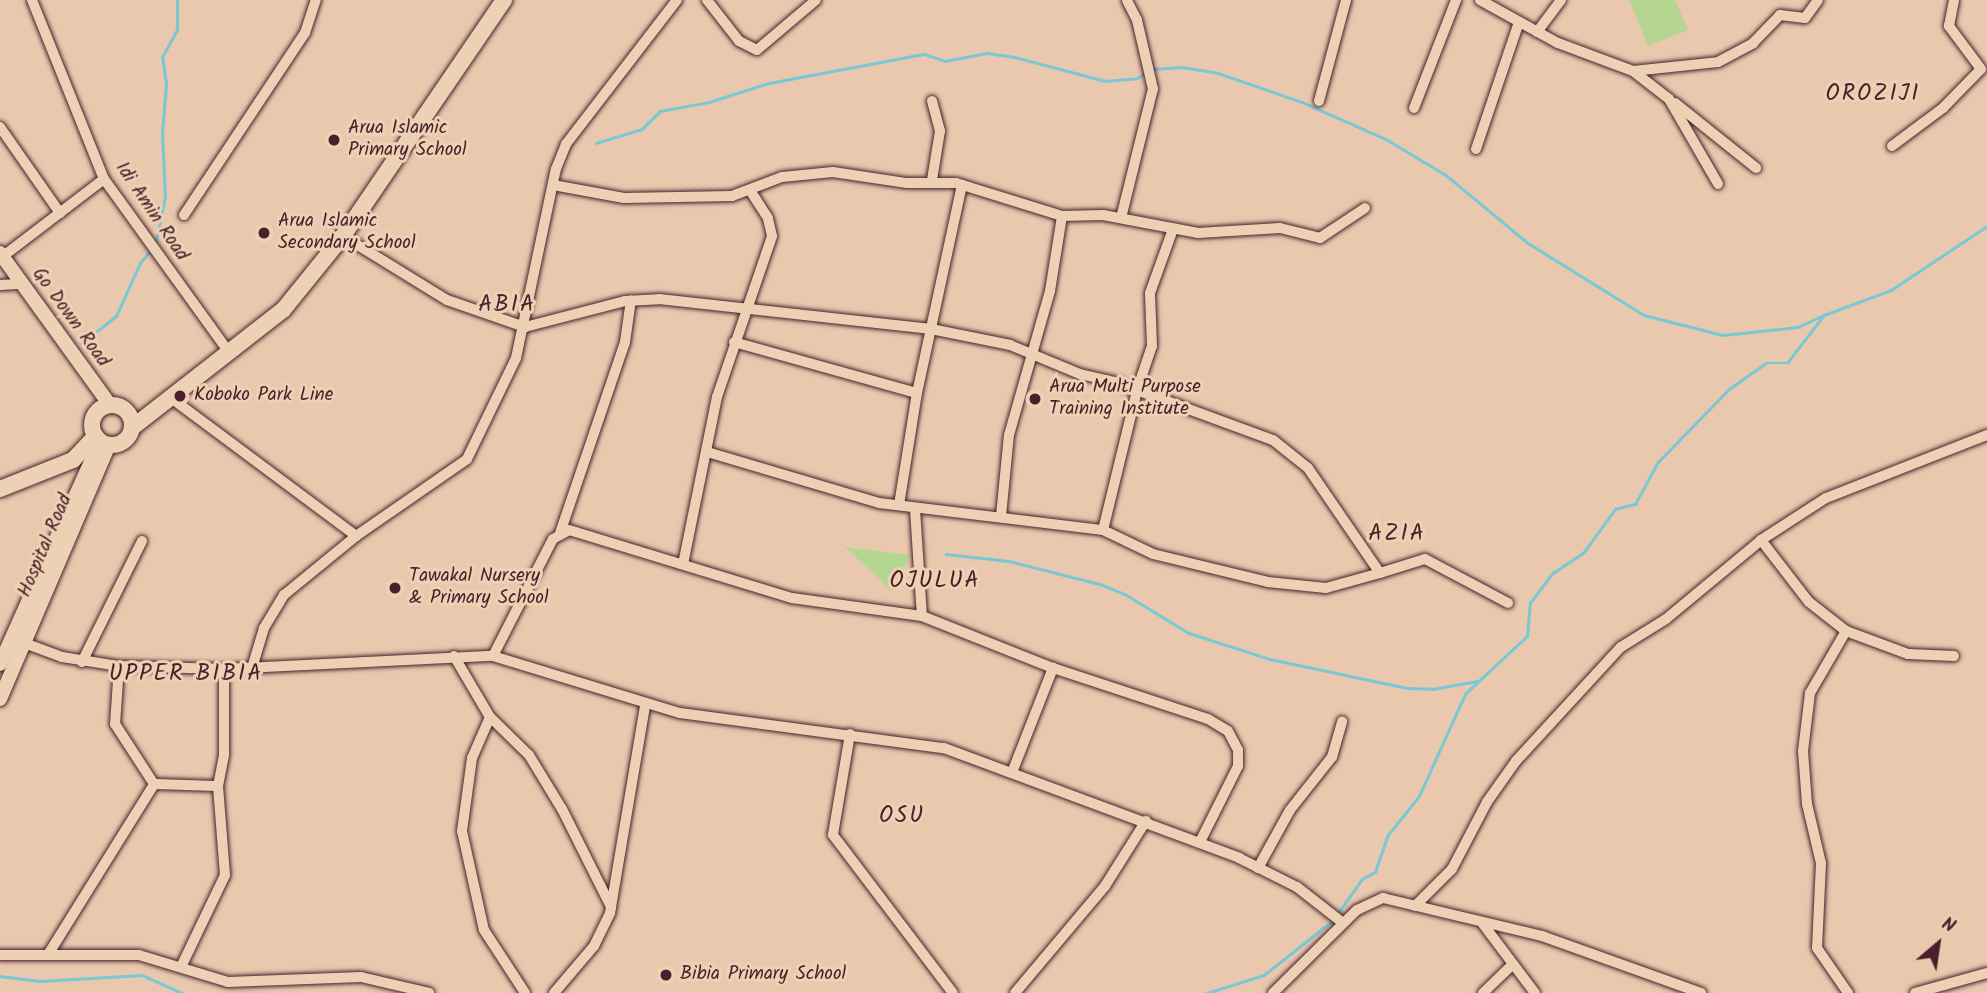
<!DOCTYPE html>
<style>
body{margin:0}
#map{position:relative;width:1987px;height:993px;overflow:hidden;background:#e9c8ad;font-family:Kalam,sans-serif}
div>[style]{position:absolute}
[style*='--x']{left:calc(var(--x)*1px);top:calc(var(--y)*1px);width:calc(var(--w)*1px);rotate:calc(var(--a)*1deg)}
.green>*{inset:0;background:#b4d691}
.stream>*{height:2.5px;margin:-1.25px;padding:0 1.25px;transform-origin:1.25px;border-radius:1.25px;background:#79c9d5}
.roads{filter:drop-shadow(0 0 2px #4a1f2b) drop-shadow(0 0 2px #4a1f2b)}
.street>*{height:10px;margin:-5px;padding:0 5px;transform-origin:5px;border-radius:5px;background:#edd1b4}
.secondary>*{height:14px;margin:-7px;padding:0 7px;transform-origin:7px;border-radius:7px;background:#edd1b4}
.primary>*{height:16px;margin:-8px;padding:0 8px;transform-origin:8px;border-radius:8px;background:#edd1b4}
.primary>.ring{margin:-8px;padding:0;box-sizing:content-box;background:none;border:16px solid #edd1b4;border-radius:50%}
.dots>*{width:19px;height:19px;translate:-50% -50%;box-sizing:border-box;border:4px solid #edd1b4;border-radius:50%}
span{translate:-50% -50%;white-space:nowrap;text-align:center;line-height:1.15;-webkit-text-stroke:6px #edd1b4;paint-order:stroke}
.poi-label{font-size:19px;color:#4a1f2b}
.left{translate:0 -50%;text-align:left}
.street-label{font-size:19px;color:#4a1f2b}
.quarter-label{font-size:23px;color:#4a1f2b;letter-spacing:2px}
.north{position:absolute;left:1903px;top:909px;width:70px;height:70px;-webkit-text-stroke:5px #edd1b4;paint-order:stroke;rotate:29deg;font-size:19px;font-weight:700;line-height:28px;text-align:center;color:#4a1f2b}
.north::after{content:'';display:block;margin:auto;width:24px;height:32px;background:#4a1f2b;clip-path:polygon(50% 0,100% 100%,50% 72%,0 100%)}
</style>
<div id="map">
<div class="green">
<div style="clip-path:polygon(1629px 0,1675px 0,1688px 30px,1648px 46px)"></div>
<div style="clip-path:polygon(845px 547px,911px 555px,892px 591px)"></div>
</div>
<div class="stream">
<div style="--x:1153;--y:69;--w:29;--a:-4"></div>
<div style="--x:1182;--y:67;--w:36;--a:9"></div>
<div style="--x:1218;--y:73;--w:89;--a:19"></div>
<div style="--x:1302;--y:102;--w:92;--a:23.8"></div>
<div style="--x:1386;--y:139;--w:70;--a:31"></div>
<div style="--x:1446;--y:175;--w:107;--a:39.7"></div>
<div style="--x:1528;--y:243;--w:137;--a:31.8"></div>
<div style="--x:1644;--y:315;--w:81;--a:14.2"></div>
<div style="--x:1723;--y:335;--w:75;--a:-6.1"></div>
<div style="--x:1798;--y:327;--w:29;--a:-25"></div>
<div style="--x:596;--y:143;--w:48;--a:-16.9"></div>
<div style="--x:642;--y:129;--w:25;--a:-45"></div>
<div style="--x:660;--y:111;--w:50;--a:-10.4"></div>
<div style="--x:709;--y:102;--w:63;--a:-17.6"></div>
<div style="--x:769;--y:83;--w:158;--a:-10.6"></div>
<div style="--x:924;--y:54;--w:22;--a:18"></div>
<div style="--x:945;--y:61;--w:43;--a:-10.8"></div>
<div style="--x:987;--y:53;--w:28;--a:8"></div>
<div style="--x:1015;--y:57;--w:93;--a:14.9"></div>
<div style="--x:1105;--y:81;--w:32;--a:-5"></div>
<div style="--x:1137;--y:78;--w:12;--a:-31"></div>
<div style="--x:155;--y:246;--w:50;--a:-78.5"></div>
<div style="--x:165;--y:197;--w:64;--a:-92.7"></div>
<div style="--x:162;--y:133;--w:49;--a:-85.3"></div>
<div style="--x:166;--y:84;--w:27;--a:-98"></div>
<div style="--x:162;--y:57;--w:31;--a:-61"></div>
<div style="--x:177;--y:30;--w:30;--a:-90"></div>
<div style="--x:81;--y:344;--w:45;--a:-38.7"></div>
<div style="--x:116;--y:316;--w:58;--a:-65.6"></div>
<div style="--x:140;--y:263;--w:17;--a:-50"></div>
<div style="--x:946;--y:554;--w:63;--a:6.3"></div>
<div style="--x:1009;--y:561;--w:94;--a:14.2"></div>
<div style="--x:1100;--y:584;--w:27;--a:22"></div>
<div style="--x:1125;--y:594;--w:75;--a:31.4"></div>
<div style="--x:1189;--y:633;--w:85;--a:17.8"></div>
<div style="--x:1270;--y:659;--w:141;--a:11.9"></div>
<div style="--x:1408;--y:688;--w:24;--a:2"></div>
<div style="--x:1432;--y:689;--w:47;--a:-9.9"></div>
<div style="--x:1336;--y:916;--w:45;--a:-54.9"></div>
<div style="--x:1362;--y:879;--w:15;--a:-28"></div>
<div style="--x:1375;--y:872;--w:39;--a:-71"></div>
<div style="--x:1388;--y:835;--w:50;--a:-51.5"></div>
<div style="--x:1419;--y:796;--w:112;--a:-65.7"></div>
<div style="--x:1465;--y:694;--w:85;--a:-43.1"></div>
<div style="--x:1527;--y:636;--w:33;--a:-85"></div>
<div style="--x:1530;--y:603;--w:38;--a:-53"></div>
<div style="--x:1553;--y:573;--w:37;--a:-34"></div>
<div style="--x:1584;--y:552;--w:53;--a:-54.2"></div>
<div style="--x:1615;--y:509;--w:21;--a:-14"></div>
<div style="--x:1635;--y:504;--w:48;--a:-61.3"></div>
<div style="--x:1658;--y:462;--w:102;--a:-45.8"></div>
<div style="--x:1729;--y:389;--w:45;--a:-35.1"></div>
<div style="--x:1766;--y:363;--w:21;--a:0"></div>
<div style="--x:1787;--y:363;--w:61;--a:-52.4"></div>
<div style="--x:1824;--y:315;--w:72;--a:-20.5"></div>
<div style="--x:1891;--y:290;--w:115;--a:-33.7"></div>
<div style="--x:0;--y:976;--w:40;--a:7.1"></div>
<div style="--x:40;--y:981;--w:102;--a:-3.4"></div>
<div style="--x:142;--y:975;--w:44;--a:24.2"></div>
<div style="--x:1207;--y:993;--w:60;--a:-17.5"></div>
<div style="--x:1264;--y:975;--w:87;--a:-38.5"></div>
</div>
<div class="roads">
<div class="street">
<div style="--x:32;--y:0;--w:193;--a:68.1"></div>
<div style="--x:104;--y:179;--w:216;--a:54.2"></div>
<div style="--x:707;--y:0;--w:52;--a:52"></div>
<div style="--x:739;--y:41;--w:20;--a:27"></div>
<div style="--x:757;--y:50;--w:77;--a:-40.3"></div>
<div style="--x:1480;--y:0;--w:89;--a:28.9"></div>
<div style="--x:1558;--y:43;--w:80;--a:20.5"></div>
<div style="--x:1633;--y:71;--w:46;--a:37.9"></div>
<div style="--x:1669;--y:99;--w:98;--a:60"></div>
<div style="--x:1537;--y:32;--w:40;--a:-53"></div>
<div style="--x:1633;--y:71;--w:85;--a:-6"></div>
<div style="--x:1718;--y:62;--w:40;--a:-28"></div>
<div style="--x:1753;--y:43;--w:39;--a:-46"></div>
<div style="--x:1780;--y:15;--w:25;--a:7"></div>
<div style="--x:1805;--y:18;--w:22;--a:-54"></div>
<div style="--x:932;--y:101;--w:31;--a:75"></div>
<div style="--x:940;--y:131;--w:50;--a:99.3"></div>
<div style="--x:1319;--y:101;--w:105;--a:-75"></div>
<div style="--x:1675;--y:103;--w:104;--a:38.7"></div>
<div style="--x:1414;--y:108;--w:116;--a:-68.7"></div>
<div style="--x:0;--y:127;--w:105;--a:55.1"></div>
<div style="--x:1892;--y:146;--w:64;--a:-36.7"></div>
<div style="--x:1943;--y:108;--w:54;--a:-45.7"></div>
<div style="--x:1981;--y:69;--w:54;--a:-126.7"></div>
<div style="--x:1949;--y:26;--w:26;--a:-79"></div>
<div style="--x:1476;--y:149;--w:134;--a:-71.3"></div>
<div style="--x:553;--y:185;--w:72;--a:10.4"></div>
<div style="--x:624;--y:198;--w:108;--a:-1.1"></div>
<div style="--x:732;--y:196;--w:53;--a:-20.8"></div>
<div style="--x:782;--y:177;--w:51;--a:-5.6"></div>
<div style="--x:833;--y:172;--w:75;--a:8.5"></div>
<div style="--x:907;--y:183;--w:49;--a:0"></div>
<div style="--x:956;--y:183;--w:111;--a:17.3"></div>
<div style="--x:1062;--y:216;--w:41;--a:-1.4"></div>
<div style="--x:1103;--y:215;--w:97;--a:10.7"></div>
<div style="--x:1198;--y:233;--w:82;--a:-3.5"></div>
<div style="--x:1280;--y:228;--w:41;--a:14"></div>
<div style="--x:1320;--y:238;--w:54;--a:-33.7"></div>
<div style="--x:184;--y:215;--w:219;--a:-56.4"></div>
<div style="--x:305;--y:33;--w:35;--a:-72"></div>
<div style="--x:1121;--y:218;--w:133;--a:-76.1"></div>
<div style="--x:1153;--y:89;--w:71;--a:-103.1"></div>
<div style="--x:1137;--y:20;--w:22;--a:-117"></div>
<div style="--x:343;--y:236;--w:122;--a:31.6"></div>
<div style="--x:447;--y:300;--w:83;--a:19.1"></div>
<div style="--x:525;--y:327;--w:103;--a:-14.6"></div>
<div style="--x:625;--y:301;--w:34;--a:-3"></div>
<div style="--x:659;--y:299;--w:274;--a:6.3"></div>
<div style="--x:931;--y:329;--w:81;--a:11.4"></div>
<div style="--x:1010;--y:345;--w:76;--a:22.5"></div>
<div style="--x:1080;--y:374;--w:36;--a:13"></div>
<div style="--x:1115;--y:382;--w:168;--a:20.2"></div>
<div style="--x:1273;--y:440;--w:45;--a:38.7"></div>
<div style="--x:1308;--y:468;--w:127;--a:55.6"></div>
<div style="--x:1380;--y:573;--w:47;--a:-17.3"></div>
<div style="--x:1425;--y:559;--w:94;--a:27.9"></div>
<div style="--x:2;--y:257;--w:128;--a:-37.4"></div>
<div style="--x:0;--y:285;--w:22;--a:-3"></div>
<div style="--x:734;--y:342;--w:190;--a:15.6"></div>
<div style="--x:171;--y:398;--w:231;--a:36.7"></div>
<div style="--x:707;--y:452;--w:179;--a:16.5"></div>
<div style="--x:879;--y:503;--w:226;--a:6.9"></div>
<div style="--x:1103;--y:530;--w:55;--a:25.6"></div>
<div style="--x:1153;--y:554;--w:118;--a:13.7"></div>
<div style="--x:1268;--y:582;--w:58;--a:5.9"></div>
<div style="--x:1326;--y:588;--w:56;--a:-15.5"></div>
<div style="--x:899;--y:505;--w:113;--a:-80.9"></div>
<div style="--x:917;--y:393;--w:213;--a:-77.8"></div>
<div style="--x:915;--y:509;--w:107;--a:86.3"></div>
<div style="--x:1001;--y:516;--w:81;--a:-84.4"></div>
<div style="--x:1009;--y:435;--w:150;--a:-74.1"></div>
<div style="--x:1050;--y:291;--w:76;--a:-80.9"></div>
<div style="--x:1103;--y:530;--w:144;--a:-76.3"></div>
<div style="--x:1137;--y:390;--w:46;--a:-71.2"></div>
<div style="--x:1152;--y:346;--w:53;--a:-92.2"></div>
<div style="--x:1150;--y:293;--w:68;--a:-70.2"></div>
<div style="--x:560;--y:533;--w:202;--a:-71.2"></div>
<div style="--x:625;--y:342;--w:42;--a:-81.9"></div>
<div style="--x:1761;--y:540;--w:78;--a:52.3"></div>
<div style="--x:1809;--y:602;--w:47;--a:38.1"></div>
<div style="--x:1846;--y:631;--w:72;--a:120.1"></div>
<div style="--x:1810;--y:693;--w:58;--a:96.9"></div>
<div style="--x:1803;--y:751;--w:53;--a:85.7"></div>
<div style="--x:1807;--y:804;--w:61;--a:76.7"></div>
<div style="--x:1821;--y:863;--w:85;--a:92.7"></div>
<div style="--x:1817;--y:948;--w:55;--a:55.4"></div>
<div style="--x:683;--y:564;--w:170;--a:-78.5"></div>
<div style="--x:717;--y:397;--w:170;--a:-71.1"></div>
<div style="--x:772;--y:236;--w:18;--a:-103"></div>
<div style="--x:768;--y:218;--w:31;--a:-123"></div>
<div style="--x:1846;--y:631;--w:66;--a:20.4"></div>
<div style="--x:1908;--y:654;--w:46;--a:2.5"></div>
<div style="--x:19;--y:641;--w:46;--a:20.4"></div>
<div style="--x:62;--y:657;--w:58;--a:9"></div>
<div style="--x:119;--y:666;--w:105;--a:1.6"></div>
<div style="--x:224;--y:669;--w:269;--a:-2.8"></div>
<div style="--x:493;--y:656;--w:195;--a:17"></div>
<div style="--x:680;--y:713;--w:266;--a:7.6"></div>
<div style="--x:944;--y:748;--w:315;--a:20.4"></div>
<div style="--x:1239;--y:858;--w:65;--a:26.6"></div>
<div style="--x:1297;--y:887;--w:58;--a:38"></div>
<div style="--x:454;--y:656;--w:71;--a:59.5"></div>
<div style="--x:490;--y:717;--w:54;--a:44.3"></div>
<div style="--x:529;--y:755;--w:63;--a:58.6"></div>
<div style="--x:562;--y:809;--w:110;--a:63.4"></div>
<div style="--x:493;--y:656;--w:131;--a:-62.9"></div>
<div style="--x:553;--y:539;--w:18;--a:-29"></div>
<div style="--x:569;--y:530;--w:233;--a:17"></div>
<div style="--x:792;--y:598;--w:131;--a:7.9"></div>
<div style="--x:922;--y:616;--w:141;--a:21.7"></div>
<div style="--x:1053;--y:668;--w:163;--a:18.2"></div>
<div style="--x:1208;--y:719;--w:23;--a:31"></div>
<div style="--x:1228;--y:731;--w:21;--a:62"></div>
<div style="--x:1238;--y:750;--w:16;--a:90"></div>
<div style="--x:1238;--y:766;--w:85;--a:116.6"></div>
<div style="--x:82;--y:662;--w:135;--a:-63.6"></div>
<div style="--x:119;--y:666;--w:58;--a:93.9"></div>
<div style="--x:115;--y:724;--w:72;--a:57"></div>
<div style="--x:252;--y:668;--w:42;--a:-73.3"></div>
<div style="--x:264;--y:628;--w:39;--a:-59"></div>
<div style="--x:284;--y:595;--w:93;--a:-39.3"></div>
<div style="--x:356;--y:536;--w:135;--a:-34.7"></div>
<div style="--x:467;--y:459;--w:112;--a:-64.1"></div>
<div style="--x:516;--y:358;--w:193;--a:-78.1"></div>
<div style="--x:556;--y:169;--w:27;--a:-68"></div>
<div style="--x:566;--y:144;--w:182;--a:-52.4"></div>
<div style="--x:490;--y:717;--w:45;--a:113.7"></div>
<div style="--x:472;--y:758;--w:74;--a:97.8"></div>
<div style="--x:462;--y:831;--w:101;--a:77.5"></div>
<div style="--x:484;--y:930;--w:75;--a:56.9"></div>
<div style="--x:850;--y:734;--w:102;--a:99.6"></div>
<div style="--x:833;--y:835;--w:198;--a:52.8"></div>
<div style="--x:1013;--y:770;--w:110;--a:-68.6"></div>
<div style="--x:1258;--y:868;--w:66;--a:-61.1"></div>
<div style="--x:1290;--y:810;--w:68;--a:-51.6"></div>
<div style="--x:1332;--y:757;--w:37;--a:-74"></div>
<div style="--x:1415;--y:906;--w:52;--a:-45"></div>
<div style="--x:1452;--y:869;--w:76;--a:-62.4"></div>
<div style="--x:1487;--y:802;--w:50;--a:-54.7"></div>
<div style="--x:1516;--y:761;--w:155;--a:-47.4"></div>
<div style="--x:1621;--y:647;--w:53;--a:-31.9"></div>
<div style="--x:1666;--y:619;--w:124;--a:-39.7"></div>
<div style="--x:1761;--y:540;--w:77;--a:-32.9"></div>
<div style="--x:1826;--y:498;--w:173;--a:-21.4"></div>
<div style="--x:1483;--y:924;--w:86;--a:53"></div>
<div style="--x:49;--y:953;--w:199;--a:-58.1"></div>
<div style="--x:154;--y:784;--w:64;--a:1.8"></div>
<div style="--x:0;--y:955;--w:139;--a:0"></div>
<div style="--x:139;--y:955;--w:93;--a:16.9"></div>
<div style="--x:228;--y:982;--w:133;--a:-2.2"></div>
<div style="--x:361;--y:977;--w:70;--a:13.2"></div>
<div style="--x:181;--y:967;--w:102;--a:-64.4"></div>
<div style="--x:225;--y:875;--w:89;--a:-94.5"></div>
<div style="--x:218;--y:786;--w:33;--a:-79"></div>
<div style="--x:224;--y:754;--w:85;--a:-90"></div>
<div style="--x:554;--y:993;--w:62;--a:-49.6"></div>
<div style="--x:594;--y:946;--w:37;--a:-64"></div>
<div style="--x:610;--y:913;--w:211;--a:-80.4"></div>
<div style="--x:1015;--y:993;--w:140;--a:-49.9"></div>
<div style="--x:1105;--y:886;--w:77;--a:-57.8"></div>
<div style="--x:1273;--y:993;--w:118;--a:-44.7"></div>
<div style="--x:1357;--y:910;--w:29;--a:-25"></div>
<div style="--x:1383;--y:898;--w:163;--a:13.4"></div>
<div style="--x:1542;--y:936;--w:169;--a:19.7"></div>
<div style="--x:1483;--y:993;--w:39;--a:-44"></div>
<div style="--x:1915;--y:993;--w:75;--a:-15.5"></div>
</div>
<div class="secondary">
<div style="--x:0;--y:253;--w:188;--a:54.1"></div>
<div style="--x:0;--y:664;--w:244;--a:-65.8"></div>
<div style="--x:0;--y:699;--w:276;--a:-66.8"></div>
</div>
<div class="primary">
<div class="ring" style="left:92px;top:405px;width:24px;height:24px"></div>
<div style="--x:133;--y:427;--w:190;--a:-38"></div>
<div style="--x:283;--y:310;--w:95;--a:-51"></div>
<div style="--x:343;--y:236;--w:286;--a:-55.7"></div>
<div style="--x:0;--y:489;--w:79;--a:-21.7"></div>
<div style="--x:73;--y:460;--w:33;--a:-47"></div>
</div>
</div>
<div class="dots">
<div style="left:334px;top:140px;background:#4a1f2b"></div>
<div style="left:264px;top:233px;background:#4a1f2b"></div>
<div style="left:180px;top:396px;background:#4a1f2b"></div>
<div style="left:1035px;top:399px;background:#4a1f2b"></div>
<div style="left:395px;top:588px;background:#4a1f2b"></div>
<div style="left:666px;top:975px;background:#4a1f2b"></div>
</div>
<div class="poi-label">
<span class="left" style="left:348px;top:140px">Arua Islamic<br>Primary School</span>
<span class="left" style="left:278px;top:233px">Arua Islamic<br>Secondary School</span>
<span class="left" style="left:1049px;top:399px">Arua Multi Purpose<br>Training Institute</span>
<span class="left" style="left:194px;top:396px">Koboko Park Line</span>
<span class="left" style="left:409px;top:588px">Tawakal Nursery<br>&amp; Primary School</span>
<span class="left" style="left:680px;top:975px">Bibia Primary School</span>
</div>
<div class="street-label">
<span style="left:151px;top:212px;rotate:56deg">Idi Amin Road</span>
<span style="left:70px;top:318px;rotate:54deg">Go Down Road</span>
<span style="left:46px;top:546px;rotate:-67deg">Hospital Road</span>
</div>
<div class="quarter-label">
<span style="left:1873px;top:94px">OROZIJI</span>
<span style="left:507px;top:305px">ABIA</span>
<span style="left:1397px;top:534px">AZIA</span>
<span style="left:935px;top:581px">OJULUA</span>
<span style="left:186px;top:674px">UPPER BIBIA</span>
<span style="left:902px;top:816px">OSU</span>
</div>
<div class="north">N</div>
</div>
